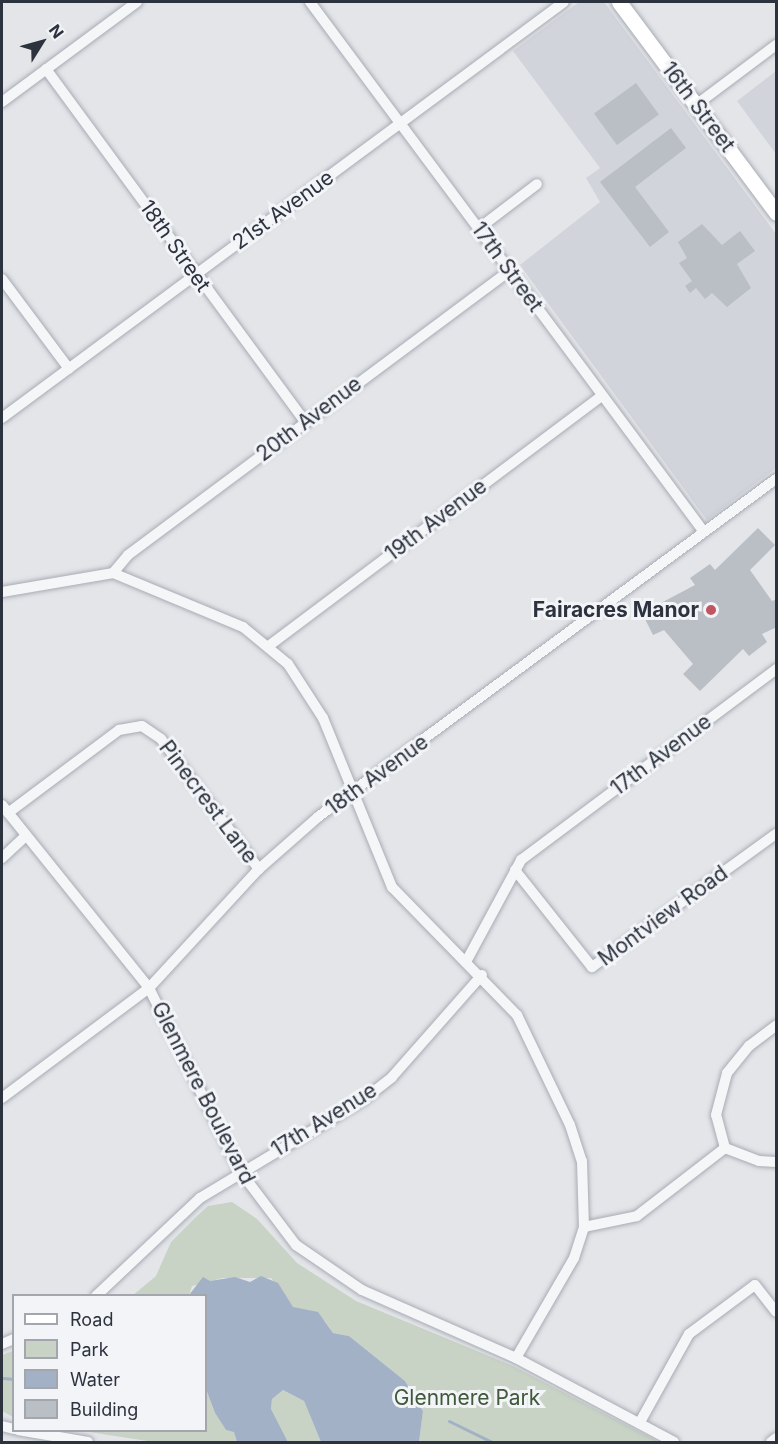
<!DOCTYPE html>
<style>
body{margin:0}
#map{position:relative;width:778px;height:1444px;overflow:hidden;background:#e3e5e9;font-family:Inter,sans-serif}
div>[style]{position:absolute}
[style*='--x']{left:calc(var(--x)*1px);top:calc(var(--y)*1px);width:calc(var(--w)*1px);rotate:calc(var(--a)*1deg)}
.built>*{inset:0;background:#d1d4db}
.green>*{inset:0;background:#c8d2c5}
.water>*{inset:0;background:#a2b1c5}
.stream>*{height:3px;margin:-1.5px;padding:0 1.5px;transform-origin:1.5px;border-radius:1.5px;background:#a2b1c5}
.building>*{inset:0;background:#babec5;transform-origin:0 0}
.roads{filter:drop-shadow(0 0 2px #a8acb3) drop-shadow(0 0 2px #a8acb3)}
.minor>*{height:10px;margin:-5px;padding:0 5px;transform-origin:5px;border-radius:5px;background:#f5f6f8}
.secondary>*{height:15px;margin:-7.5px;padding:0 7.5px;transform-origin:7.5px;border-radius:7.5px;background:#fff}
.dots>*{width:16px;height:16px;translate:-50% -50%;box-sizing:border-box;border:3px solid #f2f4f7;border-radius:50%}
span{translate:-50% -50%;white-space:nowrap;text-align:center;line-height:1.15;-webkit-text-stroke:6px #f2f4f7;paint-order:stroke}
.street-label{font-size:21px;color:#2c333f}
.poi-label{font-size:21px;color:#2c333f;font-weight:700}
.right{translate:-100% -50%;text-align:right}
.park-label{font-size:21px;color:#40593b}
.frame{position:absolute;inset:0;border:3px solid #2c333f;pointer-events:none}
.legend{position:absolute;left:12px;top:1294px;width:195px;height:138px;box-sizing:border-box;background:#f2f4f7;border:2px solid #a3a7ad;margin:0;padding:8px 10px;list-style:none;font-size:18px;color:#2c333f}
.legend li{display:flex;align-items:center;gap:12px;height:30px}
.legend b{width:30px;border:2px solid #a3a7ad}
.north{position:absolute;left:12px;top:12px;width:60px;height:60px;-webkit-text-stroke:4px #f2f4f7;paint-order:stroke;rotate:53deg;font-size:16px;font-weight:700;line-height:24px;text-align:center;color:#2c333f}
.north::after{content:'';display:block;margin:auto;width:21px;height:27px;background:#2c333f;clip-path:polygon(50% 0,100% 100%,50% 72%,0 100%)}
</style>
<div id="map">
<div class="built">
<div style="clip-path:polygon(579px 2px,604px 2px,776px 234px,776px 468px,707px 520px,520px 265px,600px 202px,586px 178px,600px 168px,513px 51px)"></div>
<div style="clip-path:polygon(776px 71px,776px 154px,737px 101px)"></div>
</div>
<div class="green">
<div style="clip-path:polygon(232px 1202px,257px 1219px,297px 1263px,356px 1301px,513px 1366px,659px 1442px,419px 1442px,423px 1410px,405px 1381px,349px 1336px,333px 1333px,325px 1321px,293px 1307px,271px 1278px,222px 1278px,192px 1286px,189px 1295px,132px 1296px,156px 1276px,171px 1242px,196px 1217px,208px 1206px)"></div>
<div style="clip-path:polygon(13px 1351px,14px 1351px,13px 1417px,2px 1411px,2px 1355px)"></div>
<div style="clip-path:polygon(206px 1389px,215px 1413px,226px 1430px,234px 1431px,237px 1442px,154px 1442px,83px 1431px,206px 1430px)"></div>
<div style="clip-path:polygon(283px 1390px,304px 1401px,321px 1442px,288px 1442px,271px 1409px,272px 1399px)"></div>
</div>
<div class="water">
<div style="clip-path:polygon(261px 1276px,278px 1283px,293px 1307px,318px 1312px,333px 1333px,349px 1336px,405px 1381px,423px 1411px,419px 1442px,321px 1442px,304px 1401px,283px 1390px,272px 1399px,271px 1409px,288px 1442px,237px 1442px,234px 1432px,226px 1430px,215px 1413px,206px 1389px,206px 1296px,189px 1295px,203px 1277px,210px 1281px,235px 1277px,250px 1282px)"></div>
</div>
<div class="stream">
<div style="--x:3;--y:1378;--w:11;--a:5"></div>
<div style="--x:449;--y:1421;--w:48;--a:26"></div>
</div>
<div class="building">
<div style="left:636px;top:83px;width:39px;height:52px;rotate:54deg"></div>
<div style="clip-path:polygon(671px 128px,686px 148px,635px 187px,669px 232px,650px 247px,600px 182px)"></div>
<div style="clip-path:polygon(702px 224px,722px 245px,740px 231px,755px 251px,737px 264px,751px 288px,727px 307px,712px 293px,705px 299px,696px 288px,690px 293px,685px 286px,692px 281px,679px 263px,687px 258px,678px 242px)"></div>
<div style="clip-path:polygon(758px 528px,775px 545px,750px 570px,772px 601px,777px 599px,777px 627px,762px 634px,767px 642px,749px 656px,743px 649px,700px 691px,683px 674px,693px 664px,664px 630px,653px 635px,642px 613px,695px 585px,690px 578px,710px 564px,715px 570px)"></div>
</div>
<div class="roads">
<div class="minor">
<div style="--x:310;--y:2;--w:660;--a:53.37"></div>
<div style="--x:46;--y:69;--w:438;--a:53.7"></div>
<div style="--x:2;--y:102;--w:168;--a:-36.5"></div>
<div style="--x:696;--y:105;--w:100;--a:-36.9"></div>
<div style="--x:478;--y:229;--w:74;--a:-37.3"></div>
<div style="--x:2;--y:279;--w:112;--a:53.3"></div>
<div style="--x:2;--y:418;--w:699;--a:-36.51"></div>
<div style="--x:113;--y:573;--w:23;--a:-50"></div>
<div style="--x:128;--y:555;--w:475;--a:-36.7"></div>
<div style="--x:2;--y:592;--w:113;--a:-9.7"></div>
<div style="--x:113;--y:573;--w:141;--a:22.6"></div>
<div style="--x:243;--y:627;--w:58;--a:39.4"></div>
<div style="--x:288;--y:664;--w:64;--a:57.1"></div>
<div style="--x:323;--y:718;--w:183;--a:67.8"></div>
<div style="--x:392;--y:887;--w:179;--a:45.7"></div>
<div style="--x:517;--y:1015;--w:122;--a:64.3"></div>
<div style="--x:570;--y:1125;--w:38;--a:72"></div>
<div style="--x:582;--y:1161;--w:66;--a:88.3"></div>
<div style="--x:270;--y:645;--w:415;--a:-36.9"></div>
<div style="--x:2;--y:805;--w:235;--a:51.2"></div>
<div style="--x:149;--y:988;--w:204;--a:63.6"></div>
<div style="--x:240;--y:1171;--w:93;--a:52.9"></div>
<div style="--x:296;--y:1245;--w:80;--a:34.3"></div>
<div style="--x:362;--y:1290;--w:168;--a:23.8"></div>
<div style="--x:516;--y:1358;--w:179;--a:28"></div>
<div style="--x:8;--y:813;--w:139;--a:-36.8"></div>
<div style="--x:119;--y:730;--w:23;--a:-10"></div>
<div style="--x:142;--y:726;--w:23;--a:34"></div>
<div style="--x:161;--y:739;--w:163;--a:53"></div>
<div style="--x:2;--y:858;--w:33;--a:-43"></div>
<div style="--x:515;--y:870;--w:124;--a:51.6"></div>
<div style="--x:592;--y:967;--w:227;--a:-35.9"></div>
<div style="--x:467;--y:960;--w:114;--a:-61.6"></div>
<div style="--x:521;--y:860;--w:319;--a:-36.8"></div>
<div style="--x:2;--y:1098;--w:184;--a:-36.8"></div>
<div style="--x:149;--y:988;--w:162;--a:-47.3"></div>
<div style="--x:259;--y:869;--w:79;--a:-41.4"></div>
<div style="--x:318;--y:817;--w:569;--a:-36.43"></div>
<div style="--x:725;--y:1148;--w:34;--a:-105"></div>
<div style="--x:716;--y:1115;--w:43;--a:-75.3"></div>
<div style="--x:727;--y:1073;--w:35;--a:-51"></div>
<div style="--x:749;--y:1046;--w:34;--a:-37"></div>
<div style="--x:725;--y:1148;--w:36;--a:21"></div>
<div style="--x:759;--y:1161;--w:17;--a:3"></div>
<div style="--x:96;--y:1296;--w:143;--a:-43.3"></div>
<div style="--x:200;--y:1198;--w:190;--a:-31"></div>
<div style="--x:363;--y:1100;--w:37;--a:-38"></div>
<div style="--x:392;--y:1077;--w:136;--a:-48.6"></div>
<div style="--x:2;--y:1344;--w:13;--a:-23"></div>
<div style="--x:516;--y:1358;--w:116;--a:-59.9"></div>
<div style="--x:574;--y:1258;--w:33;--a:-72"></div>
<div style="--x:584;--y:1227;--w:54;--a:-11.7"></div>
<div style="--x:637;--y:1216;--w:111;--a:-37.7"></div>
<div style="--x:640;--y:1422;--w:101;--a:-60.9"></div>
<div style="--x:689;--y:1334;--w:82;--a:-36.6"></div>
<div style="--x:755;--y:1285;--w:34;--a:52"></div>
<div style="--x:2;--y:1426;--w:12;--a:14"></div>
<div style="--x:18;--y:1430;--w:71;--a:9.7"></div>
<div style="--x:771;--y:1442;--w:6;--a:-39"></div>
</div>
<div class="secondary">
<div style="--x:619;--y:2;--w:263;--a:53.3"></div>
</div>
</div>
<div class="dots">
<div style="left:711px;top:610px;background:#bf5662"></div>
</div>
<div class="street-label">
<span style="left:698px;top:107px;rotate:53deg">16th Street</span>
<span style="left:283px;top:210px;rotate:-36deg">21st Avenue</span>
<span style="left:175px;top:246px;rotate:55deg">18th Street</span>
<span style="left:507px;top:267px;rotate:54deg">17th Street</span>
<span style="left:309px;top:419px;rotate:-37deg">20th Avenue</span>
<span style="left:436px;top:520px;rotate:-37deg">19th Avenue</span>
<span style="left:661px;top:755px;rotate:-37deg">17th Avenue</span>
<span style="left:377px;top:775px;rotate:-36deg">18th Avenue</span>
<span style="left:208px;top:802px;rotate:53deg">Pinecrest Lane</span>
<span style="left:663px;top:916px;rotate:-36deg">Montview Road</span>
<span style="left:203px;top:1093px;rotate:63deg">Glenmere Boulevard</span>
<span style="left:324px;top:1120px;rotate:-32deg">17th Avenue</span>
</div>
<div class="poi-label">
<span class="right" style="left:699px;top:610px">Fairacres Manor</span>
</div>
<div class="park-label">
<span style="left:467px;top:1398px">Glenmere Park</span>
</div>
<div class="frame"></div>
<ul class="legend">
<li><b style="height:8px;background:#fff"></b>Road</li>
<li><b style="height:16px;background:#c8d2c5"></b>Park</li>
<li><b style="height:16px;background:#a2b1c5"></b>Water</li>
<li><b style="height:16px;background:#babec5"></b>Building</li>
</ul>
<div class="north">N</div>
</div>
